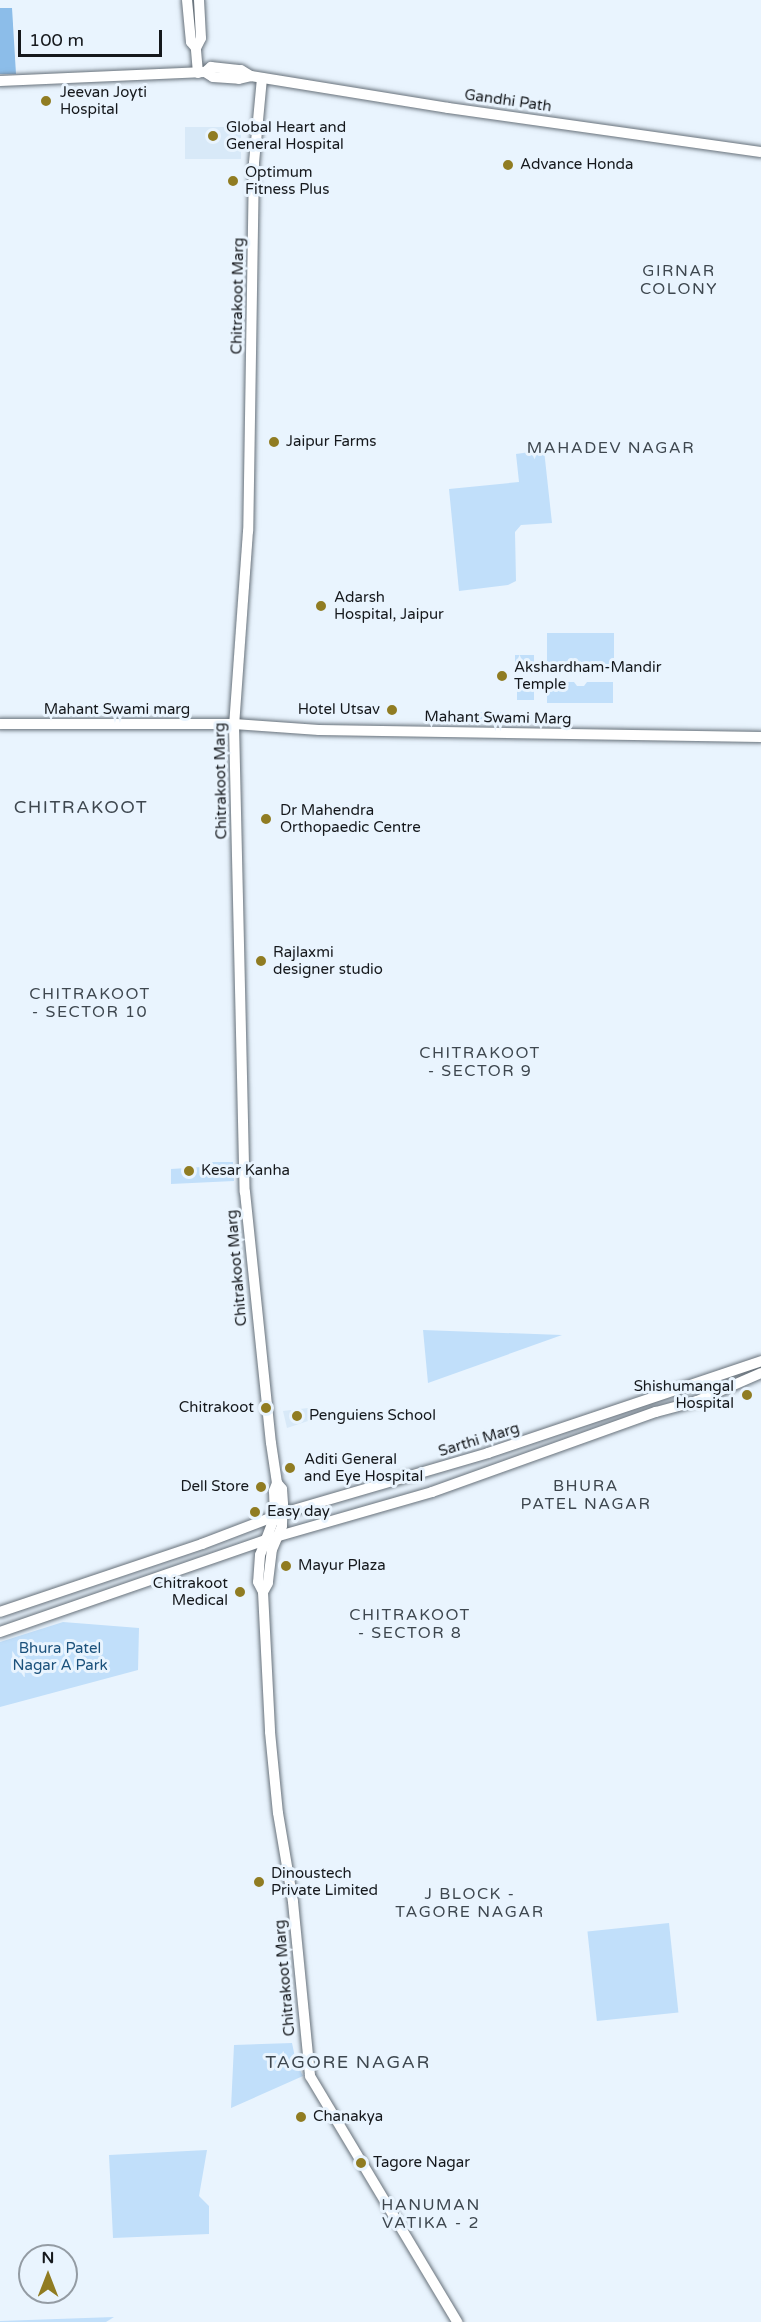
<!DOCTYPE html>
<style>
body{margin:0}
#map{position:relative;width:761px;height:2322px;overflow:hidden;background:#e9f4fe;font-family:"Varela Round",sans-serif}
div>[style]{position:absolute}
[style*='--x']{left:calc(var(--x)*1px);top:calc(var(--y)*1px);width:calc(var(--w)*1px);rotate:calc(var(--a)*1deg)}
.built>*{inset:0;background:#d8e9f8;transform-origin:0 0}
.green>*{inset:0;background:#c1dffa;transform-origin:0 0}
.water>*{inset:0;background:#8cbde9}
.roads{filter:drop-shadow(0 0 2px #67717a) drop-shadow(0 0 2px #67717a)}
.minor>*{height:10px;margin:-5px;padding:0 5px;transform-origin:5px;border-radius:5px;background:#fff}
.dots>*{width:16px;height:16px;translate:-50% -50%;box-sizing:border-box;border:3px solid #e9f4fe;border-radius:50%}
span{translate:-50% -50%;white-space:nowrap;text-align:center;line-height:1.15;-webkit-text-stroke:6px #e9f4fe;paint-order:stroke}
.poi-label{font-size:15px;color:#15181c}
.left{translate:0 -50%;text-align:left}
.right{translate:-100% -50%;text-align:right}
.street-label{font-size:15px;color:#15181c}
.park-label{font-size:15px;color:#1b517b}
.neighbourhood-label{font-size:16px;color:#3e474f;letter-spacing:1.5px}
.quarter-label{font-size:18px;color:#3e474f;letter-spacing:1.5px}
.north{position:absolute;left:18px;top:2244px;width:60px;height:60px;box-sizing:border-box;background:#e9f4fe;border:2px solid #949ca4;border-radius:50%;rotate:0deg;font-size:16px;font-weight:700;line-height:24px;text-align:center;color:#15181c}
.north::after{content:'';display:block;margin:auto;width:21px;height:27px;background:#907c22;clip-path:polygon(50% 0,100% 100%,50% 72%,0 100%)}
.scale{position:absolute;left:18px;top:30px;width:144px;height:27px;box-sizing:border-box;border:3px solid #15181c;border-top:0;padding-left:8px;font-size:18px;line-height:21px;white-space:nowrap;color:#15181c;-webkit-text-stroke:4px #e9f4fe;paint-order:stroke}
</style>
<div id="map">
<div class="built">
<div style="left:185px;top:127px;width:56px;height:32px"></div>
<div style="clip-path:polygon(308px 1408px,311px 1420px,287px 1428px,283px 1411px)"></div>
</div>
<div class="green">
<div style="clip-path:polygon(544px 450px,552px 523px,521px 525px,515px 532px,516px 581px,508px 585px,459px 591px,449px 489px,519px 482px,516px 454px)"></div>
<div style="clip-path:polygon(547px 633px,614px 633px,614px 670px,586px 671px,580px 667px,574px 670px,547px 670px)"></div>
<div style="left:515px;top:655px;width:19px;height:13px"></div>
<div style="clip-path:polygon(574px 682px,577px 686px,584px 686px,587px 682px,613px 682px,613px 703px,547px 703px,547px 682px)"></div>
<div style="left:517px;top:686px;width:17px;height:14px"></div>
<div style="clip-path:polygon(457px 712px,502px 712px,501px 720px,457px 719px)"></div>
<div style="clip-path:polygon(211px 1162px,233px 1162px,234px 1181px,171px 1184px,171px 1169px,202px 1167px,205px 1174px,211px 1174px)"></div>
<div style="clip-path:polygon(423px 1330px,562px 1335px,428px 1383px)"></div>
<div style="clip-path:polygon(63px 1622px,139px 1628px,138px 1670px,0 1707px,0 1642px)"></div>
<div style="left:669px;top:1923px;width:90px;height:82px;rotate:84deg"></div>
<div style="clip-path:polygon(292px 2043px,296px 2062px,303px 2076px,231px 2108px,234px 2045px)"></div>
<div style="clip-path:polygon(207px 2150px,199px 2196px,209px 2206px,209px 2234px,113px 2238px,109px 2155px)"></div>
<div style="clip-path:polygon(114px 2317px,106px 2322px,0 2322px,0 2321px)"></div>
</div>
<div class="water">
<div style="clip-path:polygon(0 8px,12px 8px,16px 74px,0 74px)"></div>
</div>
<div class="roads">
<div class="minor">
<div style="--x:187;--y:0;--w:42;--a:84.6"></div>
<div style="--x:191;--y:42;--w:8;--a:50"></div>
<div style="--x:205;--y:72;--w:8;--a:-40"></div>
<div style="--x:211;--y:67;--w:30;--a:6"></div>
<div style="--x:241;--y:70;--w:12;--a:31"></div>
<div style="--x:198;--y:73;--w:25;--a:-95"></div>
<div style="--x:196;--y:48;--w:11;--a:-63"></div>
<div style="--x:201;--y:38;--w:38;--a:-93"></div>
<div style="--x:262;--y:78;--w:85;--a:95.4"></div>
<div style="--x:254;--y:163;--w:368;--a:90.9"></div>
<div style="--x:248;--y:531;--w:194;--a:94.1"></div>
<div style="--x:234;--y:724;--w:468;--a:88.7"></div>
<div style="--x:245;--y:1192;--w:252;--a:84.1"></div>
<div style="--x:271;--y:1443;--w:40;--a:81.5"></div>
<div style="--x:277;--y:1483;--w:8;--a:50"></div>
<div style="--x:282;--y:1489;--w:15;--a:86"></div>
<div style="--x:283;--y:1504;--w:22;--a:93"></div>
<div style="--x:282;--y:1526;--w:25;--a:113"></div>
<div style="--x:272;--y:1549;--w:34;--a:97"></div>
<div style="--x:268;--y:1583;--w:10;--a:119"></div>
<div style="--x:0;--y:81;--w:205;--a:-2.5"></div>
<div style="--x:205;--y:72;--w:9;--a:32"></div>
<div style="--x:213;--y:77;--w:26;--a:4"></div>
<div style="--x:239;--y:79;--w:12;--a:-14"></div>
<div style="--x:251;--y:76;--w:200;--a:9.2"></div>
<div style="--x:448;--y:108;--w:316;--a:8"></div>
<div style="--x:0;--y:724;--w:234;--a:0"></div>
<div style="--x:234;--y:724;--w:85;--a:4"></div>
<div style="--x:319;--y:730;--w:442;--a:0.9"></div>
<div style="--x:277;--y:1483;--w:9;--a:111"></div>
<div style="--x:274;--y:1491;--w:25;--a:88"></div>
<div style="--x:275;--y:1516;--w:42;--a:111"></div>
<div style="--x:260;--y:1555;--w:27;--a:94"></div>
<div style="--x:258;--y:1582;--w:11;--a:63"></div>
<div style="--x:263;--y:1592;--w:140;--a:87.1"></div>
<div style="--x:270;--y:1732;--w:81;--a:84.4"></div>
<div style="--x:278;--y:1813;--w:90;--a:80.4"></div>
<div style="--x:293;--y:1902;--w:175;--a:84.4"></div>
<div style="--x:310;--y:2076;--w:287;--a:59.1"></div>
<div style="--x:0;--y:1612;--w:213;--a:-18.6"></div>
<div style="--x:202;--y:1544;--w:87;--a:-20.9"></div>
<div style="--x:283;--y:1513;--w:214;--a:-16.3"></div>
<div style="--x:488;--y:1453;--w:288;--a:-18.6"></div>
<div style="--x:0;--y:1632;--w:281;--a:-19.1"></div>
<div style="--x:265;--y:1540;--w:174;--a:-16"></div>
<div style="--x:432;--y:1492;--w:238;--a:-19.7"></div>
<div style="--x:656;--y:1412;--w:42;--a:-15"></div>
<div style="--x:697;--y:1401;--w:70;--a:-23.6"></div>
</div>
</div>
<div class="dots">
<div style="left:46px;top:101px;background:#907c22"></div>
<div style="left:213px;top:136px;background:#907c22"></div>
<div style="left:508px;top:165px;background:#907c22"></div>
<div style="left:233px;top:181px;background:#907c22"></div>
<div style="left:274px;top:442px;background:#907c22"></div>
<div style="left:321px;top:606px;background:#907c22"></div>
<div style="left:502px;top:676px;background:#907c22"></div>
<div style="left:392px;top:710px;background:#907c22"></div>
<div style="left:266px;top:819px;background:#907c22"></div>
<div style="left:261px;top:961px;background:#907c22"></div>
<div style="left:189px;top:1171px;background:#907c22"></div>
<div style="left:747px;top:1395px;background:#907c22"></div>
<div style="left:266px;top:1408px;background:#907c22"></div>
<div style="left:297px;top:1416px;background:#907c22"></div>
<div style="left:290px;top:1468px;background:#907c22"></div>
<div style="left:261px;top:1487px;background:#907c22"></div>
<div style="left:255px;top:1512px;background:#907c22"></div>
<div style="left:286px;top:1566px;background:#907c22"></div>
<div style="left:240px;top:1592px;background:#907c22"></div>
<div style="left:259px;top:1882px;background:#907c22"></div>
<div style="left:301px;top:2117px;background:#907c22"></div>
<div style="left:361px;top:2163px;background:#907c22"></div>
</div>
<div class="poi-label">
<span class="left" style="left:60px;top:101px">Jeevan Joyti<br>Hospital</span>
<span class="left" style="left:226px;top:136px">Global Heart and<br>General Hospital</span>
<span class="left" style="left:520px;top:165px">Advance Honda</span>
<span class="left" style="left:245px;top:181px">Optimum<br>Fitness Plus</span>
<span class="left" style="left:286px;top:442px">Jaipur Farms</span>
<span class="left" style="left:334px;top:606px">Adarsh<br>Hospital, Jaipur</span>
<span class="left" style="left:514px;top:676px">Akshardham-Mandir<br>Temple</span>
<span class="right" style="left:380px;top:710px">Hotel Utsav</span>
<span class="left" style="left:280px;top:819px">Dr Mahendra<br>Orthopaedic Centre</span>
<span class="left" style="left:273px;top:961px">Rajlaxmi<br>designer studio</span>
<span class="left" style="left:201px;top:1171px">Kesar Kanha</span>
<span class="right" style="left:734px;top:1395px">Shishumangal<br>Hospital</span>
<span class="right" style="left:254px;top:1408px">Chitrakoot</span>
<span class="left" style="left:309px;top:1416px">Penguiens School</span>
<span class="left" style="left:304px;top:1468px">Aditi General<br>and Eye Hospital</span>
<span class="right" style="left:249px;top:1487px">Dell Store</span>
<span class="left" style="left:267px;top:1512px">Easy day</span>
<span class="left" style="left:298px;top:1566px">Mayur Plaza</span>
<span class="right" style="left:228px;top:1592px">Chitrakoot<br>Medical</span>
<span class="left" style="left:271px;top:1882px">Dinoustech<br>Private Limited</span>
<span class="left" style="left:313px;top:2117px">Chanakya</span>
<span class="left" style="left:373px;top:2163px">Tagore Nagar</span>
</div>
<div class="street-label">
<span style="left:508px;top:101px;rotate:8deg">Gandhi Path</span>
<span style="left:238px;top:296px;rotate:-89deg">Chitrakoot Marg</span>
<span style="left:117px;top:710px">Mahant Swami marg</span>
<span style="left:498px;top:718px;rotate:1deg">Mahant Swami Marg</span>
<span style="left:221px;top:781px;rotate:-91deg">Chitrakoot Marg</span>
<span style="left:237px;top:1268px;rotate:-95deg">Chitrakoot Marg</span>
<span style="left:479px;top:1440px;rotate:-17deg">Sarthi Marg</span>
<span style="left:285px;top:1978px;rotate:-95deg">Chitrakoot Marg</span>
</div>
<div class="park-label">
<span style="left:60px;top:1657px">Bhura Patel<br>Nagar A Park</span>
</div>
<div class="neighbourhood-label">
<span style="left:679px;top:280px">GIRNAR<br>COLONY</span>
<span style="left:611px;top:448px">MAHADEV NAGAR</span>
<span style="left:90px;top:1003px">CHITRAKOOT<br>- SECTOR 10</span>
<span style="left:480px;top:1062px">CHITRAKOOT<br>- SECTOR 9</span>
<span style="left:586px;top:1495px">BHURA<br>PATEL NAGAR</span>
<span style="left:410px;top:1624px">CHITRAKOOT<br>- SECTOR 8</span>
<span style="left:470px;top:1903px">J BLOCK -<br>TAGORE NAGAR</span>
<span style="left:431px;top:2214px">HANUMAN<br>VATIKA - 2</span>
</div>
<div class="quarter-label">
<span style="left:81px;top:807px">CHITRAKOOT</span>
<span style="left:348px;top:2062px">TAGORE NAGAR</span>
</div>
<div class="north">N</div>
<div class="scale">100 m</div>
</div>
